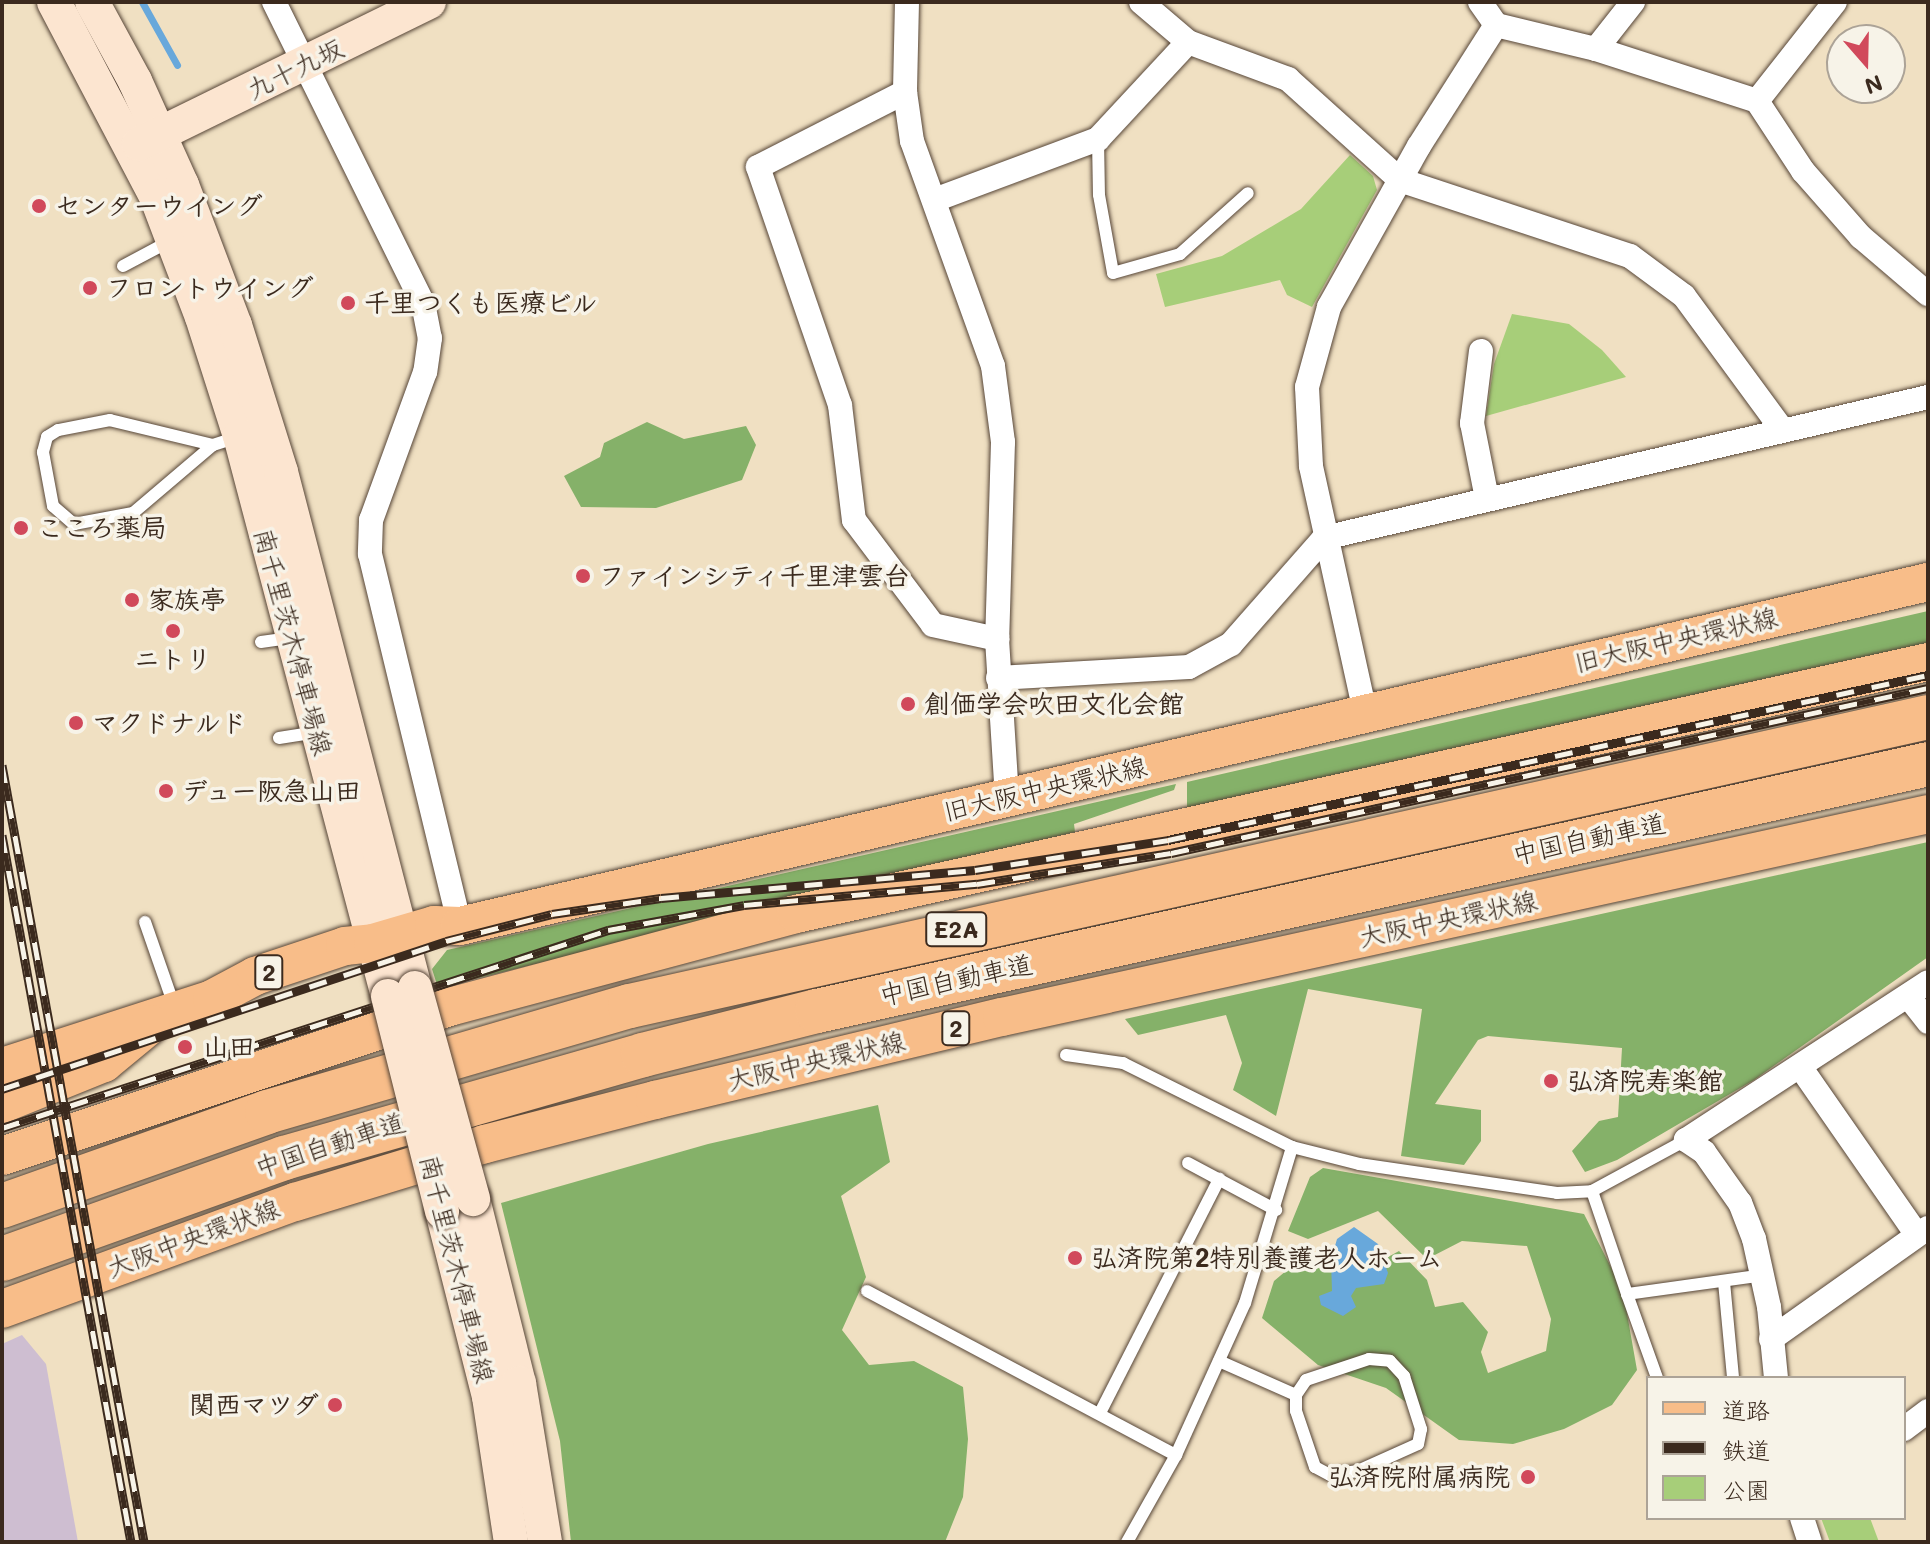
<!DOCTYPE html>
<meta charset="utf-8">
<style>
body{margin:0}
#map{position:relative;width:1930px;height:1544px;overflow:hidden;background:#f0e0c2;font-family:Mali,"Klee One",sans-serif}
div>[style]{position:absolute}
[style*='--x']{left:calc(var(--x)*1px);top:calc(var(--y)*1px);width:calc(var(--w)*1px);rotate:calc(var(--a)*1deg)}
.industrial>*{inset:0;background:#cebed1}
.green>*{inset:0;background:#a7ce79}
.forest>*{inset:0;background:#85b169}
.water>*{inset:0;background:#68a8db}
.stream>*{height:7px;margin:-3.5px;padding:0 3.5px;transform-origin:3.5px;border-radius:3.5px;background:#68a8db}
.roads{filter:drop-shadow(0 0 2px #564537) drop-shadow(0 0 2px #564537)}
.lane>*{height:12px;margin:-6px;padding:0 6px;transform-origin:6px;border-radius:6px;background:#fff}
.street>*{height:24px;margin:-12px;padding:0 12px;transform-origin:12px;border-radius:12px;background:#fff}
.secondary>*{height:34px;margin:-17px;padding:0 17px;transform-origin:17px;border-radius:17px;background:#fce5d0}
.primary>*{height:38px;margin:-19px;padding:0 19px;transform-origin:19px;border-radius:19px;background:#f8bd89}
.highway>*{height:44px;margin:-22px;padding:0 22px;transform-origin:22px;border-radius:22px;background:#f8bd89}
.rail>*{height:9px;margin-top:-4.5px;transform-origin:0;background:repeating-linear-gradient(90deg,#f7f3e8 0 18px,#3b2a1e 0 36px);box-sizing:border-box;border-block:2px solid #3b2a1e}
.bridges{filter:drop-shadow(0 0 2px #564537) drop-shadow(0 0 2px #564537)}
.secondary-bridge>*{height:34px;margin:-17px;padding:0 17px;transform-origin:17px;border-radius:17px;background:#fce5d0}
.dots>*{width:22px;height:22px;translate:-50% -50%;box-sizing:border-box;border:4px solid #f7f3e8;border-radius:50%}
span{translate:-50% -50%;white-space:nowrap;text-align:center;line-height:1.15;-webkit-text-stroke:7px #f7f3e8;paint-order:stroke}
.shield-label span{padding:2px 6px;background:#f7f3e8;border:2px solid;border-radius:6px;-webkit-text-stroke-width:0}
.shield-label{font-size:24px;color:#3b2a1e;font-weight:700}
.street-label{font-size:26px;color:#3b2a1e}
.poi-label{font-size:26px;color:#3b2a1e;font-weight:700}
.left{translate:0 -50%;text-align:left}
.right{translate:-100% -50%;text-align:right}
.frame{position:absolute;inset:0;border:4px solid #3b2a1e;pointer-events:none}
.legend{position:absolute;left:1646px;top:1376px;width:260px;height:144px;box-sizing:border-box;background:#f7f3e8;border:2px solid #aca397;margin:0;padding:10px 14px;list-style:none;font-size:24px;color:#3b2a1e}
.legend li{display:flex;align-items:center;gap:16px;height:40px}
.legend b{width:40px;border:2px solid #aca397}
.north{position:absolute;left:1826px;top:24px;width:80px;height:80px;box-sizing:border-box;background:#f7f3e8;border:2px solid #aca397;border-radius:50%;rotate:160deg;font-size:22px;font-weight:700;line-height:32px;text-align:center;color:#3b2a1e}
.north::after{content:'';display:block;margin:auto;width:28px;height:36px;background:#d1495b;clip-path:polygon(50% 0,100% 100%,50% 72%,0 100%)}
</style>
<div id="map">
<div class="industrial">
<div style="clip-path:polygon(22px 1335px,46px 1364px,78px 1542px,2px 1542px,2px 1344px)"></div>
</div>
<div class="green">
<div style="clip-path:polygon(1350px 155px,1373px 176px,1377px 190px,1312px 307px,1287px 295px,1280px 280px,1165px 307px,1156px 274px,1222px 256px,1301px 209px)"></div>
<div style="clip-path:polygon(1512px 314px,1569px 324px,1602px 350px,1626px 377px,1486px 416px,1494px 364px)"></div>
<div style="clip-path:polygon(1821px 1518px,1870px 1518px,1879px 1542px,1830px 1542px)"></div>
</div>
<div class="forest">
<div style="clip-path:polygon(647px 422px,684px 439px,746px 426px,756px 445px,742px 480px,656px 508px,581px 507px,564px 476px,600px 457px,604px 443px)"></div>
<div style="clip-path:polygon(1928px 611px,1928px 644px,1187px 808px,1187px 782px)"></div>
<div style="clip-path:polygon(1176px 784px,1174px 790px,1074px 824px,1075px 832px,438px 988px,432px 969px,447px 950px)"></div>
<div style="clip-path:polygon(1928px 842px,1928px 957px,1754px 1080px,1617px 1160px,1585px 1172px,1572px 1151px,1599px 1121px,1618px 1117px,1622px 1048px,1488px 1036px,1478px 1040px,1435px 1104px,1481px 1110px,1481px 1141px,1464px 1165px,1401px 1156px,1422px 1009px,1308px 989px,1276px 1116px,1233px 1090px,1242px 1063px,1226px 1015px,1138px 1035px,1125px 1019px)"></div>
<div style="clip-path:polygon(878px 1105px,890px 1162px,841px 1196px,866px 1277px,842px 1330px,869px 1365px,914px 1361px,963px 1387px,968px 1439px,963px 1497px,945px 1542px,571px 1542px,560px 1441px,501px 1203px,708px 1144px)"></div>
<div style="clip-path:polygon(1323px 1168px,1584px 1214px,1623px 1291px,1637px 1370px,1612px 1405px,1564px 1429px,1513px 1444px,1459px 1440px,1386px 1388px,1318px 1365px,1262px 1318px,1274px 1281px,1299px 1260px,1355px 1275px,1399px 1251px,1427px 1280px,1435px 1307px,1463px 1302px,1488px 1332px,1481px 1352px,1488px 1373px,1546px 1351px,1551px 1319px,1527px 1246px,1462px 1241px,1427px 1259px,1378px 1211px,1308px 1239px,1288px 1231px,1310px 1177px)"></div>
</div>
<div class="water">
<div style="clip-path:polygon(1354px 1227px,1378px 1244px,1388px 1273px,1384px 1284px,1356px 1288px,1351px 1296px,1356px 1307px,1343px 1316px,1321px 1305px,1319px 1296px,1332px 1291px,1331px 1260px,1337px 1239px)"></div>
</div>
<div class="stream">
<div style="--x:142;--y:2;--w:72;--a:60.9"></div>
</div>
<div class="roads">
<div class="lane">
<div style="--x:1098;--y:139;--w:56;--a:89"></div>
<div style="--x:1099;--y:195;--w:79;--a:79.8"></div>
<div style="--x:1113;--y:273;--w:70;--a:-15.8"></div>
<div style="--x:1180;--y:254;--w:91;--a:-41.9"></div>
<div style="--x:123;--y:266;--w:53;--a:-28"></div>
<div style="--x:213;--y:445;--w:106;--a:-166.4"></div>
<div style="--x:110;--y:420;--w:53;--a:169.1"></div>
<div style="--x:58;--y:430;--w:13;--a:148"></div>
<div style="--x:47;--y:437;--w:16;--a:105"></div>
<div style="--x:43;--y:452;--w:55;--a:79.5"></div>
<div style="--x:53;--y:506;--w:28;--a:41"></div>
<div style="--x:74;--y:524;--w:60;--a:-10.6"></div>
<div style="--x:133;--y:513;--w:105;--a:-40.4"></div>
<div style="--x:213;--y:445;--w:26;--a:-18"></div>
<div style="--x:261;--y:642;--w:28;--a:-8"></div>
<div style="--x:279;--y:738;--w:37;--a:-9"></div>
<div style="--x:145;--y:922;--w:91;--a:70.8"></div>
<div style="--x:1066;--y:1055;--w:58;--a:8"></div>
<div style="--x:1123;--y:1063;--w:189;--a:26.4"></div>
<div style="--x:1292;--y:1147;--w:69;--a:14.2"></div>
<div style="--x:1359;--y:1164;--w:200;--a:8.3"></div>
<div style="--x:1557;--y:1193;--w:35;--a:-3"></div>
<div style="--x:1592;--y:1191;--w:107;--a:-28.5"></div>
<div style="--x:1188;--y:1163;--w:100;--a:28.1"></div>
<div style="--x:1592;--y:1191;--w:109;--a:71.2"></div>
<div style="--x:1627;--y:1294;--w:138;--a:-7.9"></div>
<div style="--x:1724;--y:1282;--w:96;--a:84.6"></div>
<div style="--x:867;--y:1291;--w:350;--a:28"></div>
<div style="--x:1627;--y:1294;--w:89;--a:70.3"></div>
<div style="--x:1369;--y:1359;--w:21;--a:5"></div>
<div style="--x:1390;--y:1361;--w:21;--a:47"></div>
<div style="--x:1404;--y:1376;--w:56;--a:72.2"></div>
<div style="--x:1421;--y:1429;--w:15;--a:101"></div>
<div style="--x:1418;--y:1444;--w:66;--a:155.8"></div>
<div style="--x:1358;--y:1471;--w:28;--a:172"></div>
<div style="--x:1330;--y:1475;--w:17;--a:-152"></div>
<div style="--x:1315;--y:1467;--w:59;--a:-108.7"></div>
<div style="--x:1296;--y:1411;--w:16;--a:-90"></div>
<div style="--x:1296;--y:1395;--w:18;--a:-56"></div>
<div style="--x:1306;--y:1380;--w:66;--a:-18.4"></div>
<div style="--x:1219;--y:1361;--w:84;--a:23.8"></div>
<div style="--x:1100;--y:1413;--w:263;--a:-63"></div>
<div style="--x:1127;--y:1542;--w:100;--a:-60.6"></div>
<div style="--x:1176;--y:1455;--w:167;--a:-65.6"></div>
<div style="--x:1245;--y:1303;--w:163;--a:-73.2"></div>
</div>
<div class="street">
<div style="--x:274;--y:2;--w:336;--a:63.7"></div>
<div style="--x:423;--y:303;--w:36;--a:79"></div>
<div style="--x:430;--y:338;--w:34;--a:98"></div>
<div style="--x:425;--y:372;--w:158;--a:110"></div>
<div style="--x:371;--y:520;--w:34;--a:92"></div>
<div style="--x:370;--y:554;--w:383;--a:76.4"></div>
<div style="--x:907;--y:2;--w:90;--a:91.3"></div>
<div style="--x:905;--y:92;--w:49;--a:81.9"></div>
<div style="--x:912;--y:141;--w:239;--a:70.2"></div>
<div style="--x:993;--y:366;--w:77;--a:82.5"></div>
<div style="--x:1003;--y:442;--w:197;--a:91.7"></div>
<div style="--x:997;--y:639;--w:158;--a:86.4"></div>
<div style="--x:1141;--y:2;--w:62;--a:40.4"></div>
<div style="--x:1188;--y:42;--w:107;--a:20.3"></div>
<div style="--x:1288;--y:79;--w:151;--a:42"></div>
<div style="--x:1400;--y:180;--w:242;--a:18.3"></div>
<div style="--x:1630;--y:256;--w:67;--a:36.5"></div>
<div style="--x:1684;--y:296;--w:164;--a:53.7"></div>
<div style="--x:1480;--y:2;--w:28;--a:55"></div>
<div style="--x:1496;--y:25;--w:103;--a:13.5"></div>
<div style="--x:1596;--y:49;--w:169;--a:17.9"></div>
<div style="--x:1757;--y:101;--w:84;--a:56.7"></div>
<div style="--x:1803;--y:171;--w:88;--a:48.7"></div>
<div style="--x:1861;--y:237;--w:88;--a:40.4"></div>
<div style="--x:1596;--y:49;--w:60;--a:-51.8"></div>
<div style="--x:905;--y:92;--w:165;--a:153"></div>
<div style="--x:758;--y:167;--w:252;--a:71"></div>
<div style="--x:840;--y:405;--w:116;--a:83.1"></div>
<div style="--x:854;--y:520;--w:131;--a:53"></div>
<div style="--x:933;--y:625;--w:66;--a:12.3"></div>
<div style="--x:1757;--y:101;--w:126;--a:-51.8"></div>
<div style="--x:937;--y:199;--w:172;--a:-20.4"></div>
<div style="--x:1098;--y:139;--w:132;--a:-47.1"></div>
<div style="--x:1481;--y:351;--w:73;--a:97.1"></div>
<div style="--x:1472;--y:423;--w:77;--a:78.8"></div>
<div style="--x:998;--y:678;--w:191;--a:-3.3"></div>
<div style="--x:1189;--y:667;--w:48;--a:-28.7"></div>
<div style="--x:1231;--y:644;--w:141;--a:-48.7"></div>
<div style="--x:1324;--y:538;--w:620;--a:-13.14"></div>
<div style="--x:1365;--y:712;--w:252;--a:-102.4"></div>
<div style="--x:1311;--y:466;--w:79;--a:-92.9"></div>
<div style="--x:1307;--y:387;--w:83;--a:-74.6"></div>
<div style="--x:1329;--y:307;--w:184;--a:-60.8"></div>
<div style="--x:1419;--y:146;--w:143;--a:-57.5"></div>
<div style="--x:1908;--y:996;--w:33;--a:52"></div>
<div style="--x:1801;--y:1068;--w:203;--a:55.2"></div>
<div style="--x:1771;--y:1339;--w:192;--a:-35.3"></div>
<div style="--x:1776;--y:1378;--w:71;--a:-95.6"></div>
<div style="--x:1769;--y:1307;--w:70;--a:-102.4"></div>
<div style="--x:1754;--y:1239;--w:39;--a:-111"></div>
<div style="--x:1740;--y:1203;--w:62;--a:-125.2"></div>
<div style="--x:1704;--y:1152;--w:22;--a:-146"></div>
<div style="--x:1686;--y:1140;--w:289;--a:-33.1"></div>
<div style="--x:1904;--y:1429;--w:30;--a:-37"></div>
<div style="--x:1802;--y:1518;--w:25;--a:72"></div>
</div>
<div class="secondary">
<div style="--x:54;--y:2;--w:219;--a:62.3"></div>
<div style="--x:156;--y:196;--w:129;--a:69.2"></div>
<div style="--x:202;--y:317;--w:125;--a:72.3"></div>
<div style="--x:240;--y:436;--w:579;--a:75.2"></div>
<div style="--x:92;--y:2;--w:90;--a:61.4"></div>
<div style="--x:135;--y:81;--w:114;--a:65.7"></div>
<div style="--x:182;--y:185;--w:150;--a:69.3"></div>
<div style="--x:235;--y:325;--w:154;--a:72.6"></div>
<div style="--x:281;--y:472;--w:533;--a:75.44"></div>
<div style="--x:139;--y:144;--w:323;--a:-26.1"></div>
<div style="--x:473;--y:1199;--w:190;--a:76"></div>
<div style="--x:519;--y:1383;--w:161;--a:80.7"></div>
<div style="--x:442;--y:1211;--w:192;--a:75.8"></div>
<div style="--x:489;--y:1397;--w:147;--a:81.4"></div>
</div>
<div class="primary">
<div style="--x:2;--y:1067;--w:221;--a:-17.9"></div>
<div style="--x:212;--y:999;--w:49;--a:-28.1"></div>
<div style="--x:255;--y:976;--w:95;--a:-18.4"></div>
<div style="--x:345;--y:946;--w:28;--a:-6"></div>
<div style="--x:373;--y:943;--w:64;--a:-16.4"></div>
<div style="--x:434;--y:925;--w:26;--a:2"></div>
<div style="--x:460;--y:926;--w:1508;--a:-13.19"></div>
<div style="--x:2;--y:1104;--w:110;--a:-21.9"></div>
<div style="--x:104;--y:1063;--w:61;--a:-39.7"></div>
<div style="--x:2;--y:1156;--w:475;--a:-18.4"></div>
<div style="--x:453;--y:1006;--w:355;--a:-15"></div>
<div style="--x:796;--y:914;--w:1160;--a:-12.55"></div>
<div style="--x:2;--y:1309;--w:312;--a:-20.1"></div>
<div style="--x:295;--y:1202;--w:199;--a:-17"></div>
<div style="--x:485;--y:1144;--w:176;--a:-14.5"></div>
<div style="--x:655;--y:1100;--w:357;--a:-13.5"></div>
<div style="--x:1002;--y:1017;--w:948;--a:-12.36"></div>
</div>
<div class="highway">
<div style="--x:2;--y:1206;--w:281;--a:-19.5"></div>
<div style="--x:267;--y:1112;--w:378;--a:-16.3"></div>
<div style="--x:630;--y:1006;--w:1330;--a:-12.55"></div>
<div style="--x:2;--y:1259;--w:300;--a:-19.7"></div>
<div style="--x:284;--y:1158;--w:373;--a:-16"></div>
<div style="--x:643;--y:1055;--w:179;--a:-14.2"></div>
<div style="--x:817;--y:1011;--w:1138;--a:-12.53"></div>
</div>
</div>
<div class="rail">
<div style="--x:2;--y:765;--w:790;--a:79.64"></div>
<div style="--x:2;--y:835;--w:719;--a:79.66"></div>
<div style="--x:2;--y:1089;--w:468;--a:-18.4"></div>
<div style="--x:446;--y:941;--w:109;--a:-14.3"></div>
<div style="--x:552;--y:914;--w:110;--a:-8.4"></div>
<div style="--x:661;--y:898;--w:315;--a:-5.1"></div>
<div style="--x:975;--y:870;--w:195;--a:-8.8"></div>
<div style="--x:1168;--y:840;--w:778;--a:-12.25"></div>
<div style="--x:2;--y:1128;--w:638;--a:-18.09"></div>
<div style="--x:608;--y:930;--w:138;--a:-10.4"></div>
<div style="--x:744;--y:905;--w:234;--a:-5.2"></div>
<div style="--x:977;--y:884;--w:196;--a:-9.1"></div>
<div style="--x:1171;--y:853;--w:775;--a:-12.3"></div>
</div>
<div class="bridges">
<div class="secondary-bridge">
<div style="--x:415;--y:988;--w:219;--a:74.6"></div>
<div style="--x:388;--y:996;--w:222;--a:75.9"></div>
</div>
</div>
<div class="dots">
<div style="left:39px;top:206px;background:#d1495b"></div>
<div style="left:90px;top:288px;background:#d1495b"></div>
<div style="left:348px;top:303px;background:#d1495b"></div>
<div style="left:21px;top:528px;background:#d1495b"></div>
<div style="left:583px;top:576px;background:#d1495b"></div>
<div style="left:132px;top:600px;background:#d1495b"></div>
<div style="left:173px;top:631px;background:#d1495b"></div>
<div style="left:908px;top:704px;background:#d1495b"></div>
<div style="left:76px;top:723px;background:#d1495b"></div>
<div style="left:166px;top:791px;background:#d1495b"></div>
<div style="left:185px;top:1047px;background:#d1495b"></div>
<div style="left:1551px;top:1081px;background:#d1495b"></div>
<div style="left:1075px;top:1258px;background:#d1495b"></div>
<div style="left:335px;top:1405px;background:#d1495b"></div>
<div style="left:1528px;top:1477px;background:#d1495b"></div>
</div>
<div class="shield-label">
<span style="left:956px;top:929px">E2A</span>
<span style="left:269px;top:972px">2</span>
<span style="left:956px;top:1028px">2</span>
</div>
<div class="street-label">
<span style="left:295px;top:69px;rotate:-26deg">九十九坂</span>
<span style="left:1676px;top:640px;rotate:-13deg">旧大阪中央環状線</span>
<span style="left:293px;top:642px;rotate:75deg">南千里茨木停車場線</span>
<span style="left:1045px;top:789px;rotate:-13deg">旧大阪中央環状線</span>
<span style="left:1589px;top:839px;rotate:-12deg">中国自動車道</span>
<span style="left:1448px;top:919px;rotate:-12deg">大阪中央環状線</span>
<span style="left:956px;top:980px;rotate:-12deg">中国自動車道</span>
<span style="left:816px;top:1061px;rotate:-13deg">大阪中央環状線</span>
<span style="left:330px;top:1145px;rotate:-18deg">中国自動車道</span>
<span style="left:193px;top:1238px;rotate:-20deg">大阪中央環状線</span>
<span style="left:457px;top:1269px;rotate:76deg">南千里茨木停車場線</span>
</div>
<div class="poi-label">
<span class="left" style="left:55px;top:206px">センターウイング</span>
<span class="left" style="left:106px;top:288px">フロントウイング</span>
<span class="left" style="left:364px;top:303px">千里つくも医療ビル</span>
<span class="left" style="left:37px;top:528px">こころ薬局</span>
<span class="left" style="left:599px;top:576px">ファインシティ千里津雲台</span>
<span class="left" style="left:148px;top:600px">家族亭</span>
<span style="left:173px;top:659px">ニトリ</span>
<span class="left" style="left:924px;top:704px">創価学会吹田文化会館</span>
<span class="left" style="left:92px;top:723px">マクドナルド</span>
<span class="left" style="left:182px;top:791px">デュー阪急山田</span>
<span class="left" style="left:203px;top:1047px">山田</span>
<span class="left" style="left:1567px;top:1081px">弘済院寿楽館</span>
<span class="left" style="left:1091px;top:1258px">弘済院第2特別養護老人ホーム</span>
<span class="right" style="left:319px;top:1405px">関西マツダ</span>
<span class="right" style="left:1510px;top:1477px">弘済院附属病院</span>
</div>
<div class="frame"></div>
<ul class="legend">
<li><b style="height:10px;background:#f8bd89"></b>道路</li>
<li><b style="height:10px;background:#3b2a1e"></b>鉄道</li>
<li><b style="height:22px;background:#a7ce79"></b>公園</li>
</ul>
<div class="north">N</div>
</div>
